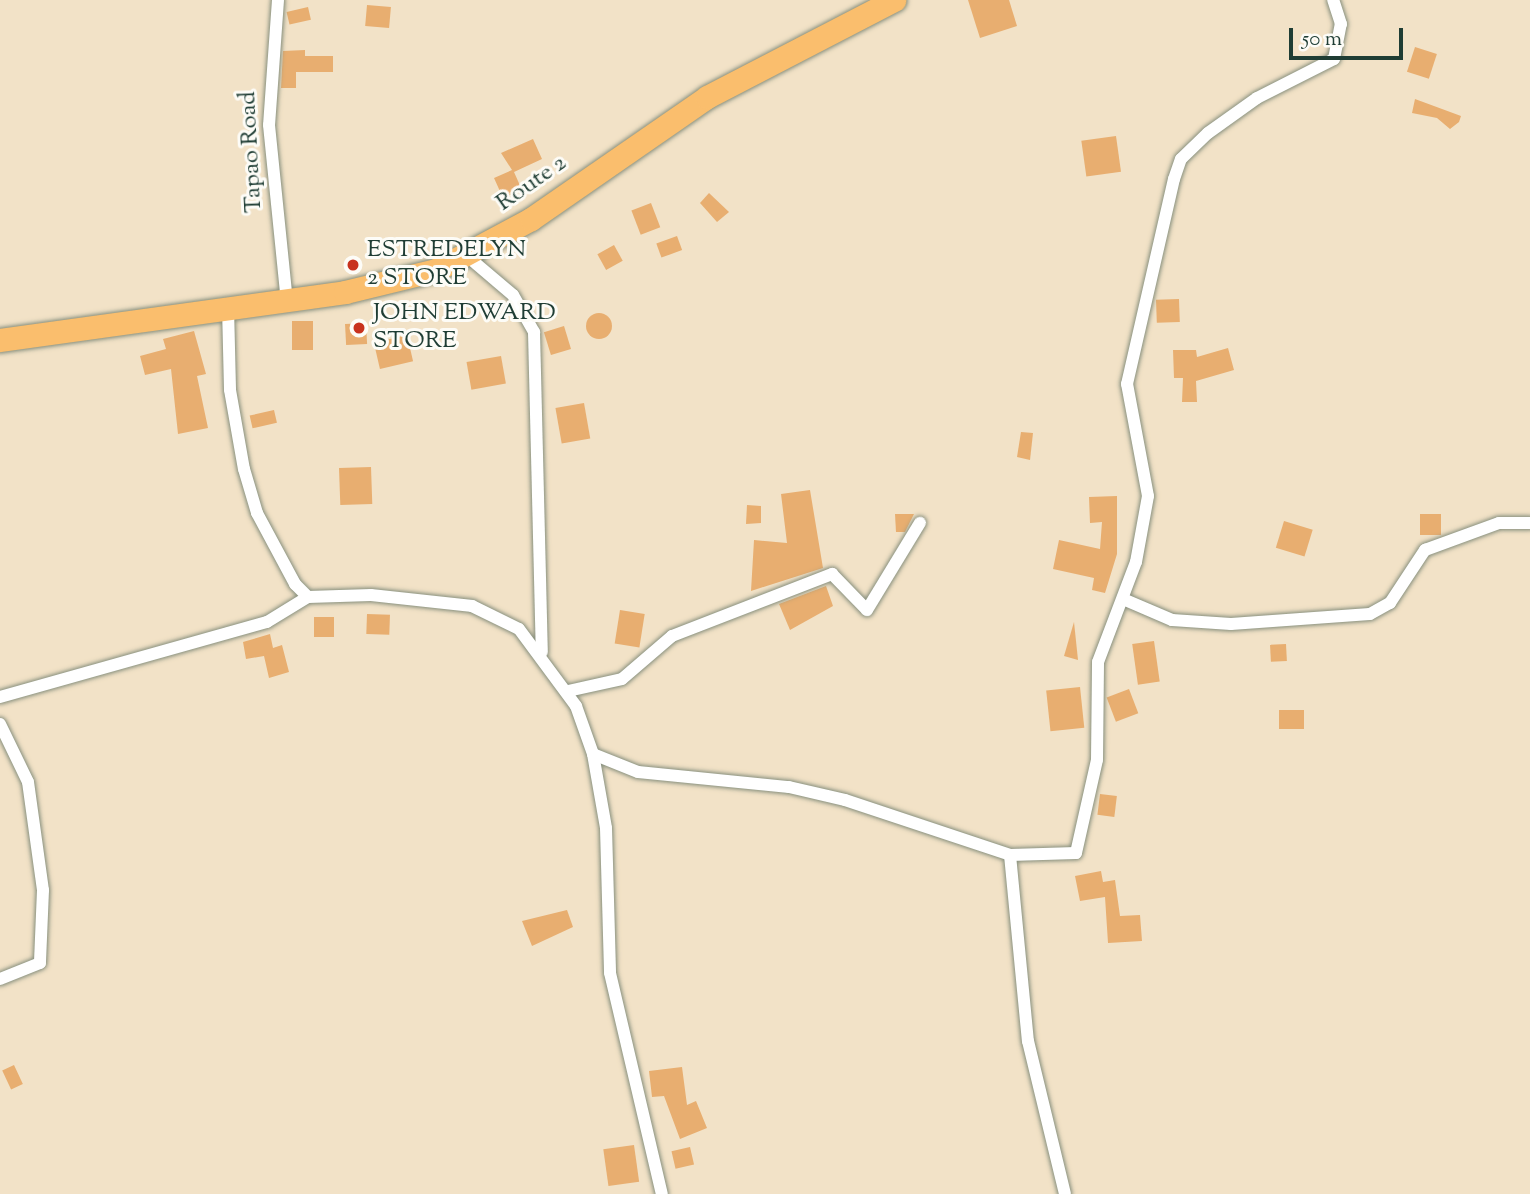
<!DOCTYPE html>
<style>
body{margin:0}
#map{position:relative;width:1530px;height:1194px;overflow:hidden;background:#f2e2c7;font-family:"Sorts Mill Goudy",serif}
div>[style]{position:absolute}
[style*='--x']{left:calc(var(--x)*1px);top:calc(var(--y)*1px);width:calc(var(--w)*1px);rotate:calc(var(--a)*1deg)}
.building>*{inset:0;background:#e8ae70;transform-origin:0 0}
.round{border-radius:50%}
.roads{filter:drop-shadow(0 0 2px #88907e) drop-shadow(0 0 2px #88907e)}
.street>*{height:12px;margin:-6px;padding:0 6px;transform-origin:6px;border-radius:6px;background:#fff}
.highway>*{height:23px;margin:-11.5px;padding:0 11.5px;transform-origin:11.5px;border-radius:11.5px;background:#fabe6d}
.dots>*{width:19px;height:19px;translate:-50% -50%;box-sizing:border-box;border:4px solid #fdfcf7;border-radius:50%}
span{translate:-50% -50%;white-space:nowrap;text-align:center;line-height:1.15;-webkit-text-stroke:6px #fdfcf7;paint-order:stroke}
.street-label{font-size:24px;color:#1f3d34}
.poi-label{font-size:24px;color:#1f3d34}
.left{translate:0 -50%;text-align:left}
.scale{position:absolute;left:1289px;top:28px;width:114px;height:32px;box-sizing:border-box;border:4px solid #1f3d34;border-top:0;padding-left:9px;font-size:21px;line-height:24px;white-space:nowrap;color:#1f3d34;-webkit-text-stroke:5px #fdfcf7;paint-order:stroke}
</style>
<div id="map">
<div class="building">
<div style="clip-path:polygon(968px 0,1009px 0,1017px 26px,980px 38px)"></div>
<div style="left:367px;top:5px;width:24px;height:21px;rotate:5deg"></div>
<div style="left:308px;top:7px;width:13px;height:22px;rotate:77deg"></div>
<div style="left:1415px;top:47px;width:23px;height:26px;rotate:18deg"></div>
<div style="clip-path:polygon(305px 50px,305px 56px,333px 56px,333px 72px,296px 72px,296px 88px,281px 88px,283px 51px)"></div>
<div style="clip-path:polygon(1415px 99px,1461px 116px,1459px 122px,1450px 129px,1437px 118px,1412px 113px)"></div>
<div style="left:1116px;top:136px;width:36px;height:35px;rotate:82deg"></div>
<div style="clip-path:polygon(533px 139px,542px 159px,514px 172px,522px 190px,503px 198px,494px 178px,512px 170px,501px 153px)"></div>
<div style="clip-path:polygon(709px 193px,729px 212px,717px 222px,700px 203px)"></div>
<div style="left:651px;top:203px;width:26px;height:21px;rotate:69deg"></div>
<div style="left:677px;top:236px;width:15px;height:22px;rotate:70deg"></div>
<div style="left:614px;top:245px;width:18px;height:19px;rotate:61deg"></div>
<div style="left:1179px;top:299px;width:23px;height:23px;rotate:88deg"></div>
<div class="round" style="left:586px;top:313px;width:26px;height:26px"></div>
<div style="left:292px;top:321px;width:21px;height:29px"></div>
<div style="left:366px;top:323px;width:21px;height:21px;rotate:87deg"></div>
<div style="left:564px;top:326px;width:24px;height:21px;rotate:73deg"></div>
<div style="clip-path:polygon(194px 331px,206px 374px,197px 376px,208px 428px,178px 434px,171px 369px,145px 375px,140px 356px,166px 349px,163px 339px)"></div>
<div style="left:407px;top:335px;width:27px;height:34px;rotate:77deg"></div>
<div style="clip-path:polygon(1228px 348px,1234px 370px,1196px 381px,1197px 402px,1182px 402px,1183px 378px,1174px 378px,1173px 350px,1196px 350px,1197px 357px)"></div>
<div style="left:501px;top:356px;width:28px;height:35px;rotate:80deg"></div>
<div style="left:584px;top:403px;width:36px;height:29px;rotate:80deg"></div>
<div style="left:274px;top:410px;width:13px;height:25px;rotate:77deg"></div>
<div style="clip-path:polygon(1021px 432px,1033px 433px,1030px 460px,1017px 457px)"></div>
<div style="left:371px;top:467px;width:37px;height:32px;rotate:88deg"></div>
<div style="clip-path:polygon(810px 490px,823px 568px,751px 591px,754px 540px,787px 543px,781px 494px)"></div>
<div style="clip-path:polygon(1117px 496px,1117px 554px,1105px 593px,1092px 590px,1094px 578px,1053px 569px,1059px 540px,1100px 549px,1102px 522px,1090px 523px,1089px 497px)"></div>
<div style="clip-path:polygon(747px 505px,761px 506px,761px 523px,746px 524px)"></div>
<div style="clip-path:polygon(895px 514px,914px 514px,905px 532px,896px 532px)"></div>
<div style="left:1420px;top:514px;width:21px;height:21px"></div>
<div style="left:1284px;top:521px;width:30px;height:28px;rotate:17deg"></div>
<div style="clip-path:polygon(826px 586px,833px 606px,790px 630px,779px 604px)"></div>
<div style="left:620px;top:610px;width:25px;height:34px;rotate:9deg"></div>
<div style="left:367px;top:614px;width:23px;height:20px;rotate:2deg"></div>
<div style="left:314px;top:617px;width:20px;height:20px"></div>
<div style="clip-path:polygon(1074px 622px,1078px 660px,1064px 656px)"></div>
<div style="clip-path:polygon(270px 634px,273px 648px,282px 645px,289px 672px,269px 678px,264px 656px,246px 659px,243px 642px)"></div>
<div style="left:1154px;top:641px;width:41px;height:22px;rotate:82deg"></div>
<div style="left:1286px;top:644px;width:17px;height:16px;rotate:87deg"></div>
<div style="left:1080px;top:687px;width:41px;height:34px;rotate:84deg"></div>
<div style="left:1129px;top:689px;width:26px;height:24px;rotate:69deg"></div>
<div style="left:1279px;top:710px;width:25px;height:19px"></div>
<div style="left:1100px;top:794px;width:17px;height:21px;rotate:7deg"></div>
<div style="clip-path:polygon(1101px 871px,1103px 882px,1115px 880px,1120px 916px,1140px 915px,1142px 941px,1108px 943px,1105px 897px,1080px 901px,1075px 876px)"></div>
<div style="clip-path:polygon(567px 910px,573px 927px,532px 946px,522px 921px)"></div>
<div style="left:14px;top:1065px;width:21px;height:13px;rotate:65deg"></div>
<div style="clip-path:polygon(682px 1067px,687px 1105px,696px 1101px,707px 1128px,680px 1139px,664px 1096px,652px 1097px,649px 1071px)"></div>
<div style="left:634px;top:1145px;width:37px;height:31px;rotate:82deg"></div>
<div style="left:690px;top:1147px;width:18px;height:19px;rotate:77deg"></div>
</div>
<div class="roads">
<div class="street">
<div style="--x:278;--y:0;--w:125;--a:94.1"></div>
<div style="--x:269;--y:125;--w:177;--a:84.2"></div>
<div style="--x:467;--y:256;--w:60;--a:40.3"></div>
<div style="--x:513;--y:295;--w:43;--a:60.4"></div>
<div style="--x:534;--y:332;--w:320;--a:88.6"></div>
<div style="--x:228;--y:307;--w:83;--a:88.6"></div>
<div style="--x:230;--y:390;--w:80;--a:80"></div>
<div style="--x:244;--y:469;--w:46;--a:73.5"></div>
<div style="--x:257;--y:513;--w:81;--a:61.8"></div>
<div style="--x:295;--y:584;--w:18;--a:45"></div>
<div style="--x:308;--y:597;--w:63;--a:-1.8"></div>
<div style="--x:371;--y:595;--w:102;--a:6.2"></div>
<div style="--x:472;--y:606;--w:52;--a:26.1"></div>
<div style="--x:519;--y:629;--w:96;--a:53.5"></div>
<div style="--x:576;--y:706;--w:51;--a:70.5"></div>
<div style="--x:593;--y:754;--w:75;--a:80"></div>
<div style="--x:606;--y:828;--w:145;--a:88.4"></div>
<div style="--x:610;--y:973;--w:227;--a:76.8"></div>
<div style="--x:1123;--y:599;--w:53;--a:23.2"></div>
<div style="--x:1172;--y:620;--w:59;--a:3.9"></div>
<div style="--x:1231;--y:624;--w:139;--a:-4.1"></div>
<div style="--x:1370;--y:614;--w:23;--a:-29"></div>
<div style="--x:1390;--y:603;--w:64;--a:-56.6"></div>
<div style="--x:1425;--y:550;--w:79;--a:-20"></div>
<div style="--x:1499;--y:523;--w:31;--a:0"></div>
<div style="--x:568;--y:691;--w:55;--a:-12.5"></div>
<div style="--x:622;--y:679;--w:66;--a:-40.7"></div>
<div style="--x:672;--y:636;--w:172;--a:-21.2"></div>
<div style="--x:832;--y:574;--w:50;--a:45.8"></div>
<div style="--x:867;--y:610;--w:102;--a:-58.7"></div>
<div style="--x:0;--y:697;--w:277;--a:-15.7"></div>
<div style="--x:267;--y:622;--w:48;--a:-31.4"></div>
<div style="--x:0;--y:724;--w:64;--a:64.2"></div>
<div style="--x:28;--y:782;--w:109;--a:82.1"></div>
<div style="--x:43;--y:890;--w:73;--a:92.4"></div>
<div style="--x:40;--y:963;--w:43;--a:158.2"></div>
<div style="--x:593;--y:754;--w:48;--a:21.8"></div>
<div style="--x:638;--y:772;--w:152;--a:5.7"></div>
<div style="--x:789;--y:787;--w:57;--a:13.1"></div>
<div style="--x:845;--y:800;--w:174;--a:18.4"></div>
<div style="--x:1010;--y:855;--w:66;--a:-1.7"></div>
<div style="--x:1076;--y:853;--w:95;--a:-77.3"></div>
<div style="--x:1097;--y:760;--w:98;--a:-89.4"></div>
<div style="--x:1098;--y:662;--w:107;--a:-69.2"></div>
<div style="--x:1136;--y:562;--w:67;--a:-79.7"></div>
<div style="--x:1148;--y:496;--w:114;--a:-100.6"></div>
<div style="--x:1127;--y:384;--w:210;--a:-77.1"></div>
<div style="--x:1174;--y:179;--w:21;--a:-71"></div>
<div style="--x:1181;--y:159;--w:37;--a:-44"></div>
<div style="--x:1208;--y:133;--w:60;--a:-35.5"></div>
<div style="--x:1257;--y:98;--w:86;--a:-26.9"></div>
<div style="--x:1334;--y:59;--w:36;--a:-79"></div>
<div style="--x:1341;--y:24;--w:25;--a:-108"></div>
<div style="--x:1010;--y:855;--w:187;--a:84.5"></div>
<div style="--x:1028;--y:1041;--w:157;--a:76.4"></div>
</div>
<div class="highway">
<div style="--x:0;--y:340;--w:348;--a:-7.9"></div>
<div style="--x:345;--y:292;--w:94;--a:-13.6"></div>
<div style="--x:436;--y:270;--w:108;--a:-28.2"></div>
<div style="--x:531;--y:219;--w:214;--a:-34.7"></div>
<div style="--x:707;--y:97;--w:211;--a:-27.4"></div>
</div>
</div>
<div class="dots">
<div style="left:353px;top:265px;background:#c8321e"></div>
<div style="left:359px;top:328px;background:#c8321e"></div>
</div>
<div class="street-label">
<span style="left:252px;top:152px;rotate:-93deg">Tapao Road</span>
<span style="left:532px;top:184px;rotate:-35deg">Route 2</span>
</div>
<div class="poi-label">
<span class="left" style="left:367px;top:265px">ESTREDELYN<br>2 STORE</span>
<span class="left" style="left:373px;top:328px">JOHN EDWARD<br>STORE</span>
</div>
<div class="scale">50 m</div>
</div>
